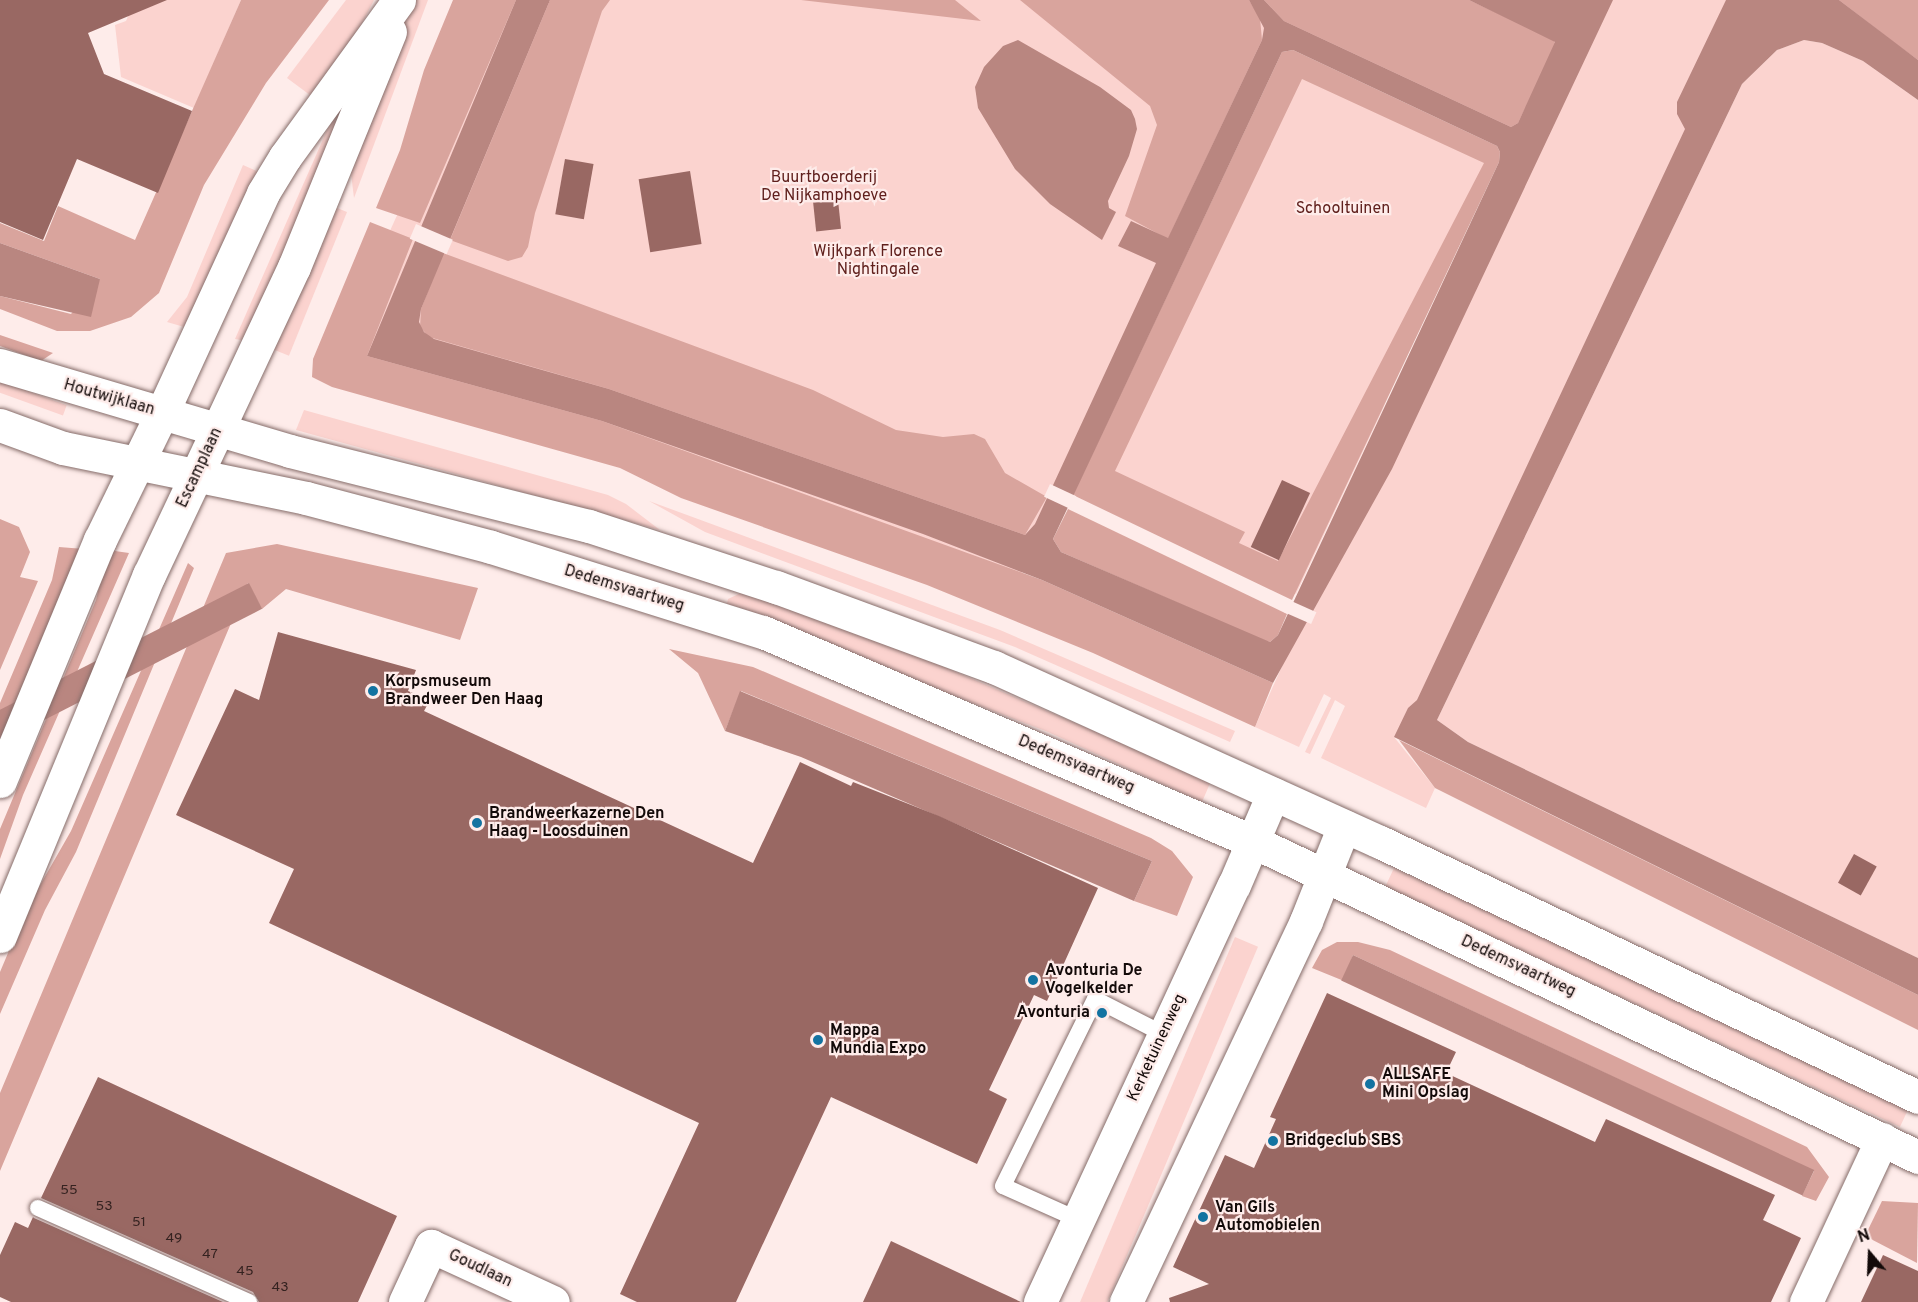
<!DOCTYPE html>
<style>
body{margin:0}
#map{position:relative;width:1918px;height:1302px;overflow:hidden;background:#feecea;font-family:Overpass,sans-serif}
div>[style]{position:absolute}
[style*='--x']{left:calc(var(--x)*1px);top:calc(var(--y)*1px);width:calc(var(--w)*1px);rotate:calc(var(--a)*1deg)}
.green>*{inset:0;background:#fbd3cf;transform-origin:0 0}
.forest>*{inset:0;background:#d9a49d}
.water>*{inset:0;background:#b98680;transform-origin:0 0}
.pier>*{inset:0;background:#feecea;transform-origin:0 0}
.building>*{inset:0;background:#996863;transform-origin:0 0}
.roads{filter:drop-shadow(0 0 2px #856c69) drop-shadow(0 0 2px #856c69)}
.service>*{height:16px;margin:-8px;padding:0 8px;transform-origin:8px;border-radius:8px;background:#fff}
.minor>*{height:33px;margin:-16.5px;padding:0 16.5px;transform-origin:16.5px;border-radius:16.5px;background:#fff}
.secondary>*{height:33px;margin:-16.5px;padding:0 16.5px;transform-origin:16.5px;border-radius:16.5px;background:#fff}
.dots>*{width:16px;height:16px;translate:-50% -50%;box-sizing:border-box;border:3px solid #feecea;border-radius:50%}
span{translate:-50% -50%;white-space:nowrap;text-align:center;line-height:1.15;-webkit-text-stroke:4.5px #feecea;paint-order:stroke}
.number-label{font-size:14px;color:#342220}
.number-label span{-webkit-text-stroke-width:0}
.park-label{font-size:16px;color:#60201d}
.street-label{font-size:16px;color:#130a09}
.poi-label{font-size:16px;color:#130a09;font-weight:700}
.left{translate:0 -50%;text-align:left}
.right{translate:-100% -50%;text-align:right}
.north{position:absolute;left:1840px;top:1224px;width:60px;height:60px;-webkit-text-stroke:4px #feecea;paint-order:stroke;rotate:341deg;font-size:16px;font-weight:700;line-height:24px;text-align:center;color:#130a09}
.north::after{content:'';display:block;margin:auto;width:21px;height:27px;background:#130a09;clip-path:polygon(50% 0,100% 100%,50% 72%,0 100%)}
</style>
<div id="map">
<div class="green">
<div style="clip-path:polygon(135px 0,241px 0,194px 108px,121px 77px,115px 25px,126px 21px)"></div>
<div style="clip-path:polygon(346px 0,374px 0,353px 41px,314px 98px,287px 78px)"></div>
<div style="clip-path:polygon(416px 0,428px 0,354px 198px,348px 149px,396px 32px)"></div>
<div style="clip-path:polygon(495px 0,1918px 0,1918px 81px,1805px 28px,1743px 57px,1412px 742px,1394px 737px,1435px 788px,1426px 808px,1321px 758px,1345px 706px,1335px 700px,1310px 754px,1305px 752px,1331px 698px,1324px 694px,1299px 747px,1255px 727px,1511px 151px,1284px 41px,1011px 595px,328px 367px)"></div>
<div style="clip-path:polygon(1804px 40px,1822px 43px,1863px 61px,1918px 100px,1918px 958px,1468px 742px,1437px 720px,1742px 84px,1777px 50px)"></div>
<div style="clip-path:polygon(1282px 52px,1497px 146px,1381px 413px,1296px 594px,1077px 489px)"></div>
<div style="clip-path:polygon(332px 119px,338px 123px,246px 341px,235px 339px)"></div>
<div style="clip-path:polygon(243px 165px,261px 173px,191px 329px,167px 322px,187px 297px)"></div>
<div style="left:347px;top:212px;width:155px;height:26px;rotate:112deg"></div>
<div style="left:0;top:381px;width:71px;height:11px;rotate:20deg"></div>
<div style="clip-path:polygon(304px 410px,608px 495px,626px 504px,660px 530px,296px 430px)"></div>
<div style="clip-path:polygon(649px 501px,1000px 630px,1235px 731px,1230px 742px,1015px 647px,705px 532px)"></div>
<div style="clip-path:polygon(745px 591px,928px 660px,1211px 781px,1202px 802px,1048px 732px,726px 608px,728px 599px)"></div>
<div style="left:1394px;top:868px;width:568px;height:21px;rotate:25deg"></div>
<div style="left:1235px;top:937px;width:25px;height:403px;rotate:23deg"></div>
</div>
<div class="forest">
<div style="clip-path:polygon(241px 0,329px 0,266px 83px,204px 185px,159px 293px,131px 317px,90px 331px,57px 331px,0 309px,0 296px,71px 314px,100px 279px,0 243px,0 223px,44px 241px,58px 206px,135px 240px)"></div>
<div style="clip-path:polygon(453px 0,516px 0,420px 223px,376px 208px,400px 150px,424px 70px)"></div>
<div style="clip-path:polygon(550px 0,610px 0,602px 11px,535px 213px,528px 247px,522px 257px,508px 261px,450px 240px)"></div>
<div style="clip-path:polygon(801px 0,955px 0,981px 21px)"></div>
<div style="clip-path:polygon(1020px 0,1249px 0,1260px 18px,1262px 40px,1168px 239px,1125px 216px,1157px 125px,1150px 106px)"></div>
<div style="clip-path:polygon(1264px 0,1469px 0,1553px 39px,1556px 45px,1518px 123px,1511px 127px,1284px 21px)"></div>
<div style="clip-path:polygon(1839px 0,1918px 0,1918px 60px,1896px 44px)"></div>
<div style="clip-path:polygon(evenodd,1293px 50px,1497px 146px,1500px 152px,1499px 162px,1292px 600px,1073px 495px,1282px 52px,1293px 50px,1302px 79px,1484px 163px,1278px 561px,1239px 543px,1245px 532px,1115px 471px,1302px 79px)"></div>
<div style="clip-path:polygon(370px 222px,413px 239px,367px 356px,602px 421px,1042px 580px,1273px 683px,1255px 727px,1093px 653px,927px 585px,681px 498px,620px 468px,332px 387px,312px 377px,313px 359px)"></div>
<div style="clip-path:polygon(443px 253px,813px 390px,896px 430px,943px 437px,974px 434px,985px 439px,1005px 473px,1047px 497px,1025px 535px,609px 389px,429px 337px,420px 327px,421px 309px)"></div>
<div style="clip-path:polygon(0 335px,53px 353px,41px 361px,0 346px)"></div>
<div style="clip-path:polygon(1068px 509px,1287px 614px,1278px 635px,1270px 642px,1265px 641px,1061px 552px,1053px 539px)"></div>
<div style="clip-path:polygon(0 519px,19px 527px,30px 552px,20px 577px,38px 581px,0 670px)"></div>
<div style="clip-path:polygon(277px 544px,478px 588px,460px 640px,286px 589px,262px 609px,248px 583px,0 1171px,0 1093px,226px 553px)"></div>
<div style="clip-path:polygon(59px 547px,84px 549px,0 748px,0 703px,52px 580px)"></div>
<div style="clip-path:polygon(108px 550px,129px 553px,23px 795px,0 859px,0 829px,96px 600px)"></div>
<div style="clip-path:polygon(188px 563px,194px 568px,76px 852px,45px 910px,0 1014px,0 972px,27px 908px,71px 831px)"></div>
<div style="clip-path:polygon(669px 649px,753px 667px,1151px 838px,1172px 851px,1193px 877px,1177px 916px,1134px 901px,1152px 861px,741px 691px,725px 731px,698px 673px)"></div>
<div style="clip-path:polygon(1399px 740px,1918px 995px,1918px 1030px,1435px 788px)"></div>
<div style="clip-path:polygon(1337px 942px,1358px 942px,1390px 950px,1807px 1147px,1829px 1177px,1816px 1201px,1802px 1196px,1814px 1171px,1353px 955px,1344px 981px,1312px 968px,1322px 950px)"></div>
<div style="clip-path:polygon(1882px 1201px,1918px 1203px,1917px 1263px,1865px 1236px)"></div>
</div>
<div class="water">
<div style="clip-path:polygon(evenodd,516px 0,550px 0,421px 309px,419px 322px,424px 332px,434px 339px,609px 389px,1025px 535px,1035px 524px,1156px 263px,1118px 246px,1131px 221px,1168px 238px,1262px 40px,1264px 28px,1249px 0,1264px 0,1284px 21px,1511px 127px,1518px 123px,1555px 42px,1469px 0,1613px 0,1392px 469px,1273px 683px,1042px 580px,923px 534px,602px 421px,367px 356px,516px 0,1293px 50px,1497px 146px,1500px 152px,1499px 162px,1278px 635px,1270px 642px,1061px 552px,1053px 539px,1282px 52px,1293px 50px)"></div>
<div style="clip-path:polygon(1726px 0,1839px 0,1918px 60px,1918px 100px,1863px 61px,1822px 43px,1804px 40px,1777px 50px,1742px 84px,1437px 720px,1468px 742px,1918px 958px,1918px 995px,1394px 737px,1408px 708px,1417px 700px,1685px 129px,1677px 114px,1677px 102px)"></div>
<div style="clip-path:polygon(1018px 40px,1100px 87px,1131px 110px,1135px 119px,1137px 129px,1129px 156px,1108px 201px,1109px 208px,1116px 212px,1102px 240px,1050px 204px,1015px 169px,978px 108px,975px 87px,984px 67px,1003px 46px)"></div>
<div style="clip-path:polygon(0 243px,100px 279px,91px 317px,0 296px)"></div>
<div style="left:249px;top:583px;width:29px;height:639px;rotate:63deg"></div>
<div style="clip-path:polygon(740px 691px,1152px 861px,1134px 901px,801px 757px,725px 731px)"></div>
<div style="left:1353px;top:955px;width:509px;height:28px;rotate:25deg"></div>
</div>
<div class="pier">
<div style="left:416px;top:224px;width:40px;height:16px;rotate:23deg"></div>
<div style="left:1050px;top:484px;width:29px;height:14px;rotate:25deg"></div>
<div style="left:1289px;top:600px;width:30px;height:13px;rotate:24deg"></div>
</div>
<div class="building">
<div style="clip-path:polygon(0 0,167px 0,88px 33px,104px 74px,192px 111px,158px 193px,77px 159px,43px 240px,0 222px)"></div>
<div style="left:565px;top:159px;width:29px;height:56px;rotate:10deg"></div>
<div style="left:690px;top:171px;width:74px;height:52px;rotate:81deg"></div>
<div style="left:838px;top:200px;width:29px;height:25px;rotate:84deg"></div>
<div style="left:1282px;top:480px;width:31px;height:74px;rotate:25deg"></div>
<div style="clip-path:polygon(278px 632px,416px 670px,408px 691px,430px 700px,424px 711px,753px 863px,800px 762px,851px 786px,853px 782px,939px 816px,1098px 888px,1047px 1001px,1034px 995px,989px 1090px,1007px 1099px,977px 1164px,831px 1097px,736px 1302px,637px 1302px,620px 1294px,699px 1123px,269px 923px,294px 869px,176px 815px,235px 689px,259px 700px)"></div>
<div style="left:1854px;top:854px;width:26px;height:33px;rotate:29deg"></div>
<div style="clip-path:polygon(1327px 993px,1456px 1052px,1446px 1073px,1595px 1142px,1606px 1119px,1775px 1195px,1763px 1220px,1801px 1238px,1771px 1302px,1170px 1302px,1169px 1298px,1209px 1284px,1173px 1267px,1225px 1155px,1254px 1168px,1276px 1119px,1270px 1117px)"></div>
<div style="clip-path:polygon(98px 1077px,397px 1216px,358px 1302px,259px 1302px,253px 1292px,41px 1198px)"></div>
<div style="clip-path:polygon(33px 1217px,34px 1218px,223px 1302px,11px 1302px,0 1297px,0 1255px,15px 1222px,28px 1228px)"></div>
<div style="clip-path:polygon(891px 1241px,1021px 1302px,863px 1302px)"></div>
<div style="clip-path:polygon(1883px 1255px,1918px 1271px,1918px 1302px,1861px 1302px)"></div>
</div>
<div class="roads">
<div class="service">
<div style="--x:38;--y:1208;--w:231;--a:24"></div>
<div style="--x:1079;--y:1220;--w:83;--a:-155.9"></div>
<div style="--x:1003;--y:1186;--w:208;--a:-63.8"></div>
<div style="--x:1095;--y:999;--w:76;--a:27.2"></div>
</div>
<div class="minor">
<div style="--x:162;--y:413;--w:242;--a:-65.3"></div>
<div style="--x:263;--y:193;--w:42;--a:-58.6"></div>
<div style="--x:285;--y:157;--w:194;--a:-54"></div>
<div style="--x:218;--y:429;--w:179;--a:-64.9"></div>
<div style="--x:294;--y:267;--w:254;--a:-67.8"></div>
<div style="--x:405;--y:1302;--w:62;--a:-65.1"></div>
<div style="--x:431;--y:1246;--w:134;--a:24.7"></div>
<div style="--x:1040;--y:1302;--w:460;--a:-65.1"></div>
<div style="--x:1234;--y:885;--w:99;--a:-66.8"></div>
<div style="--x:1126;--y:1302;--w:421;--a:-64.7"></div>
<div style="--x:1306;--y:921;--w:102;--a:-68.2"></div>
<div style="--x:1806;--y:1302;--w:180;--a:-65"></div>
</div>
<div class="secondary">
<div style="--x:0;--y:365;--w:302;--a:16.5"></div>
<div style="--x:290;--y:451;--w:308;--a:14.1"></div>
<div style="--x:589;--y:526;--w:197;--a:18.1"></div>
<div style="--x:776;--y:587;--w:232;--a:20.2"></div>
<div style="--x:994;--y:667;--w:424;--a:24.4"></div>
<div style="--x:1380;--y:842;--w:595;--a:25.36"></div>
<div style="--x:0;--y:425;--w:67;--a:20.1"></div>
<div style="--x:63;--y:448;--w:248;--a:11.6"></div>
<div style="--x:306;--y:498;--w:191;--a:14.8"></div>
<div style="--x:491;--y:547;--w:285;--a:17.4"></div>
<div style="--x:763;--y:632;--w:534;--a:23.16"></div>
<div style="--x:1254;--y:842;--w:735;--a:25.38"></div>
<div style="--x:0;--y:781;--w:261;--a:-67.5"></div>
<div style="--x:100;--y:540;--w:141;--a:-64"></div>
<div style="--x:0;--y:936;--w:391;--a:-67.6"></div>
<div style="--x:149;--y:575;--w:161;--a:-64.7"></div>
</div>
</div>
<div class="dots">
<div style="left:373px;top:691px;background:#1373a1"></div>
<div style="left:477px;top:823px;background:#1373a1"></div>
<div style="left:1033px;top:980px;background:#1373a1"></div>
<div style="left:1102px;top:1013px;background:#1373a1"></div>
<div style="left:818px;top:1040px;background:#1373a1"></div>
<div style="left:1370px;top:1084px;background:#1373a1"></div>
<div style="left:1273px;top:1141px;background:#1373a1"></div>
<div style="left:1203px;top:1217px;background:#1373a1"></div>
</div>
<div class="number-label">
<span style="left:69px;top:1191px">55</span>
<span style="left:104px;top:1207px">53</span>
<span style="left:139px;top:1223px">51</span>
<span style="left:174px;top:1239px">49</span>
<span style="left:210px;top:1255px">47</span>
<span style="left:245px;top:1272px">45</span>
<span style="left:280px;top:1288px">43</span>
</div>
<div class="park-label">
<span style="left:824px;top:187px">Buurtboerderij<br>De Nijkamphoeve</span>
<span style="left:1343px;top:209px">Schooltuinen</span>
<span style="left:878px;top:261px">Wijkpark Florence<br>Nightingale</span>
</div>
<div class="street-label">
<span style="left:109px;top:398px;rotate:16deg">Houtwijklaan</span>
<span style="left:200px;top:468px;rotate:-65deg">Escamplaan</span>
<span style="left:624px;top:589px;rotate:17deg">Dedemsvaartweg</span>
<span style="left:1076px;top:765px;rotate:23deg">Dedemsvaartweg</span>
<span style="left:1518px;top:967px;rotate:25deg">Dedemsvaartweg</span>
<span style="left:1157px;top:1048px;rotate:-65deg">Kerketuinenweg</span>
<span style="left:480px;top:1269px;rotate:25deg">Goudlaan</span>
</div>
<div class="poi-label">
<span class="left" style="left:385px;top:691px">Korpsmuseum<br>Brandweer Den Haag</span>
<span class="left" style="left:489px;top:823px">Brandweerkazerne Den<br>Haag - Loosduinen</span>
<span class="left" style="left:1045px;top:980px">Avonturia De<br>Vogelkelder</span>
<span class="right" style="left:1090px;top:1013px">Avonturia</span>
<span class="left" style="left:830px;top:1040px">Mappa<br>Mundia Expo</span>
<span class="left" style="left:1382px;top:1084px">ALLSAFE<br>Mini Opslag</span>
<span class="left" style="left:1285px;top:1141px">Bridgeclub SBS</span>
<span class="left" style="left:1215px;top:1217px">Van Gils<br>Automobielen</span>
</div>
<div class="north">N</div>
</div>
